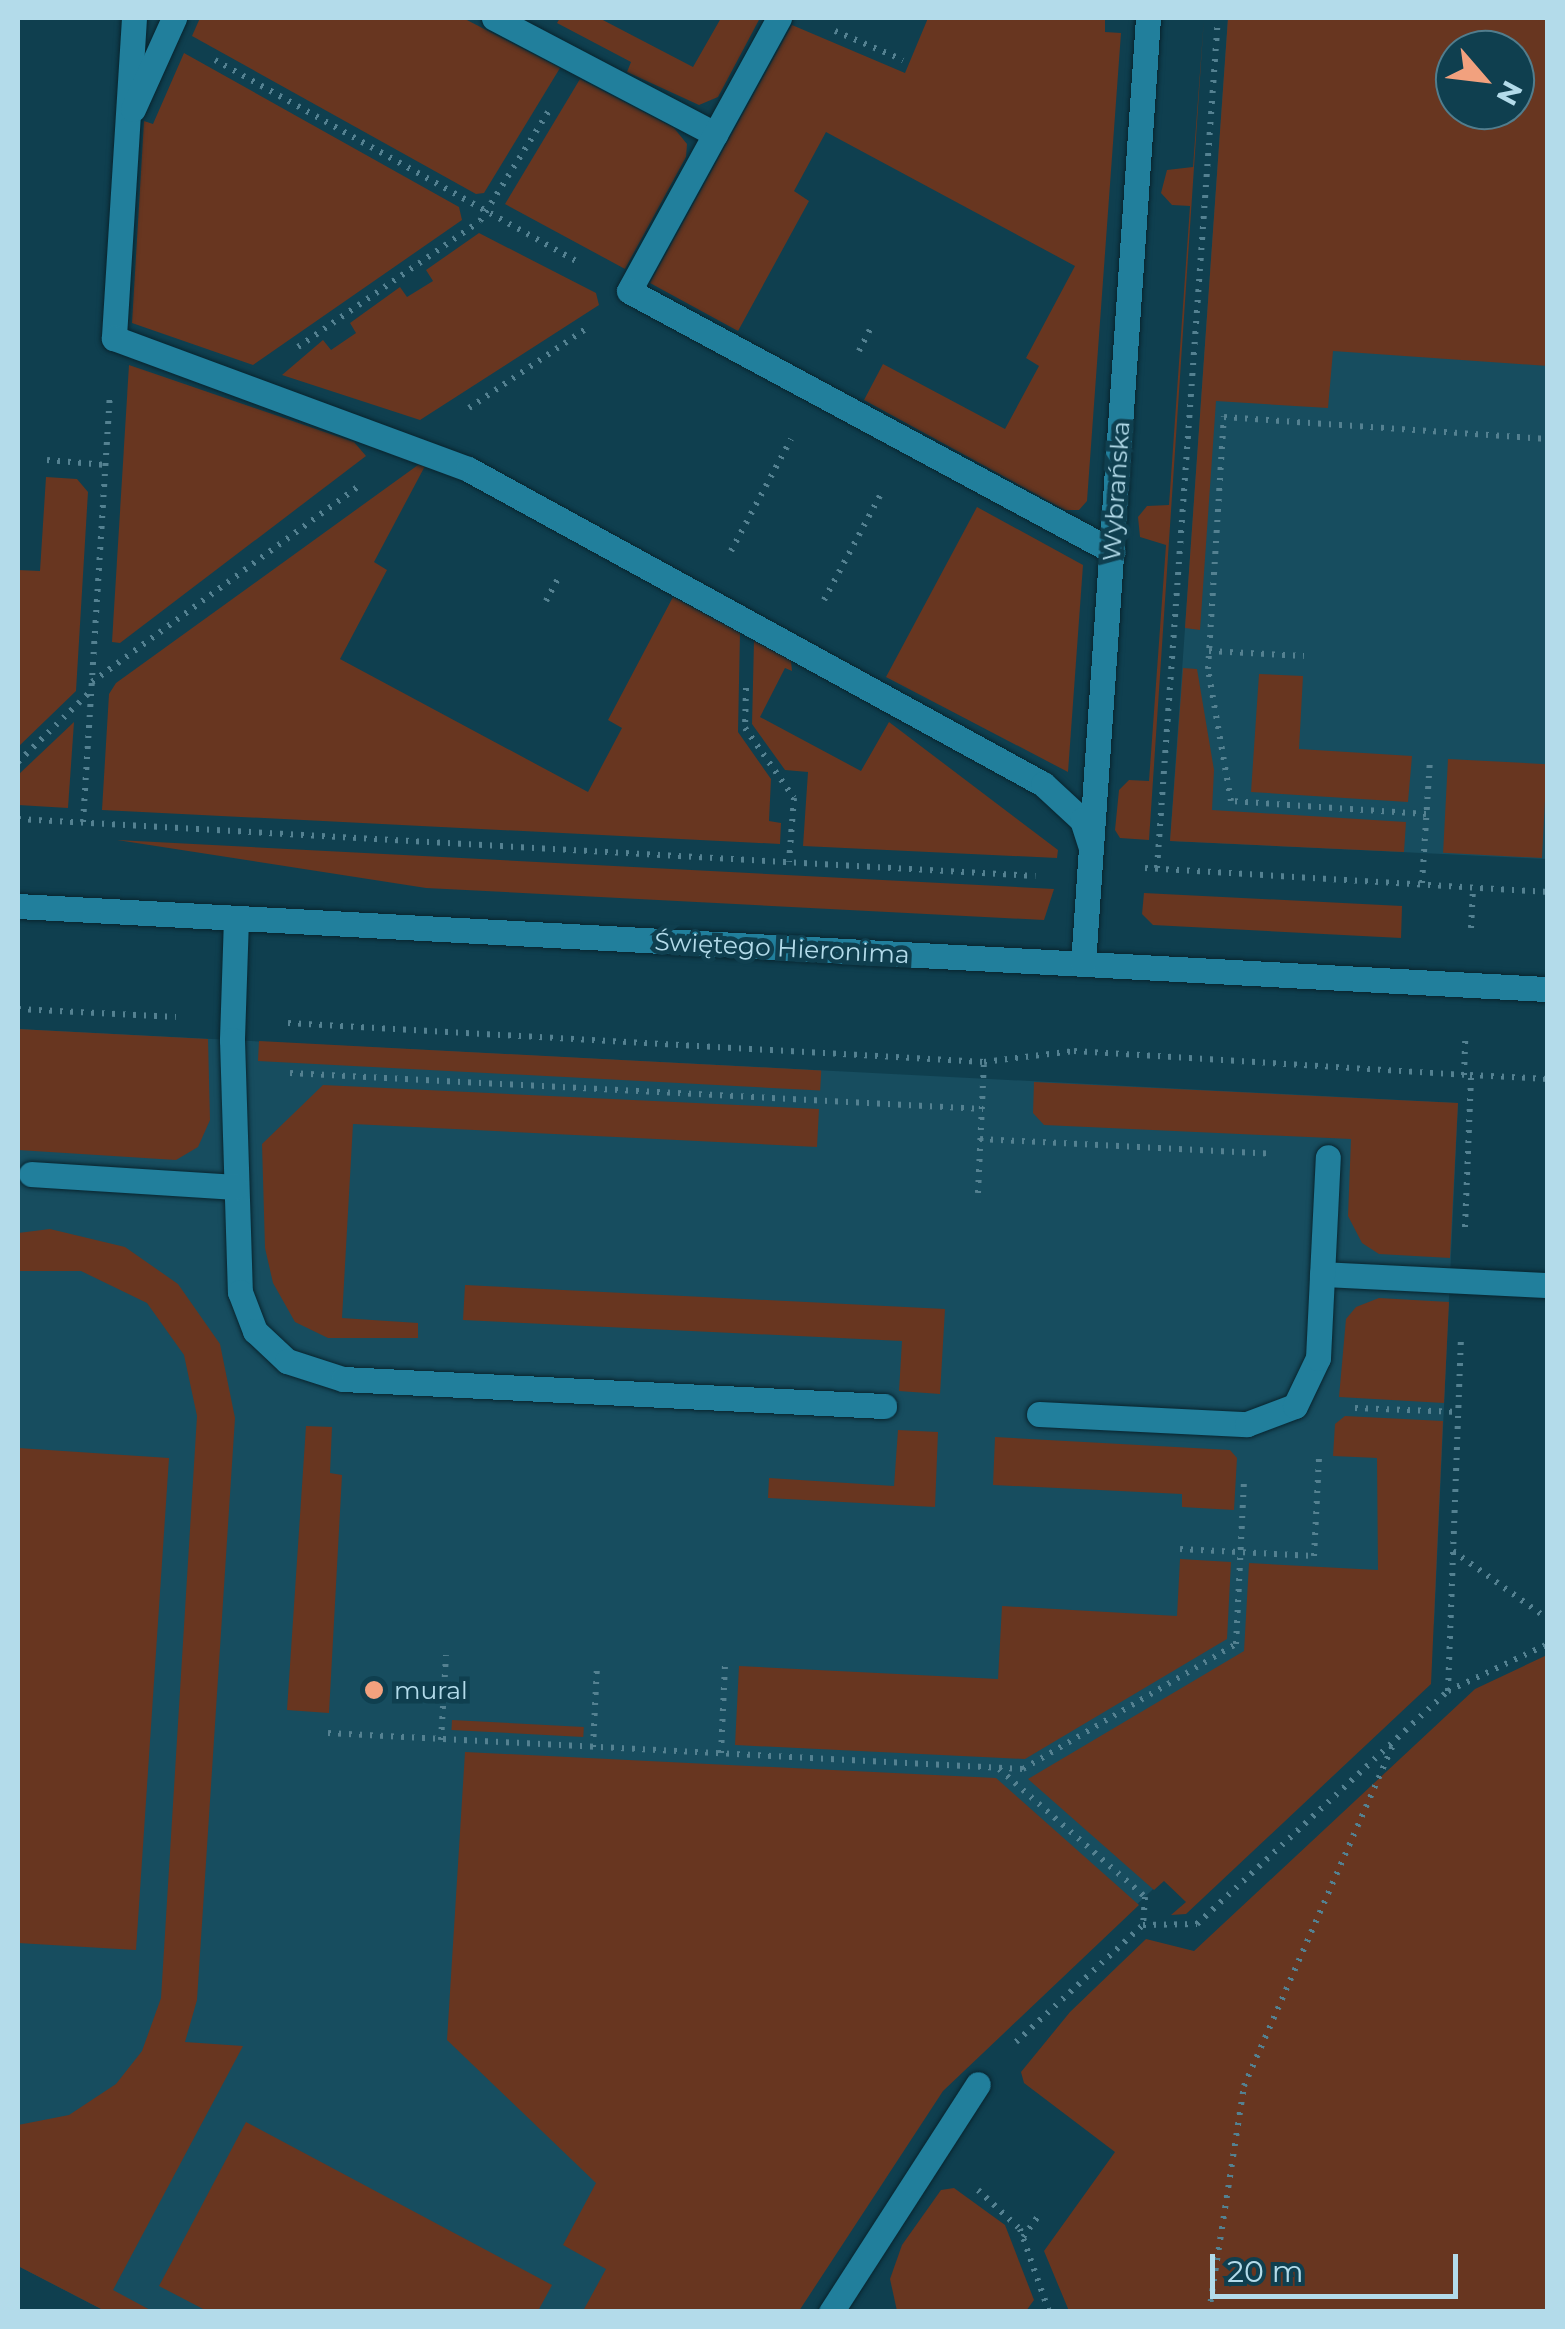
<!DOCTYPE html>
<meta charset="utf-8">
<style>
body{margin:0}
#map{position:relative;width:1565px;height:2329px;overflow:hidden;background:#0f3f4f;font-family:Montserrat,sans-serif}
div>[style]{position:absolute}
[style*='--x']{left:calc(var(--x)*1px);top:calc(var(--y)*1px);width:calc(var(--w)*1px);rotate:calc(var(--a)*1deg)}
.built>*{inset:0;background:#174d5f}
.green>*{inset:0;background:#683620;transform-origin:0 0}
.path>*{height:6px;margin-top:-3px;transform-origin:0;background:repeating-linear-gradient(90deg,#548191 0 2.5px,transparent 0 10.5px)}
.roads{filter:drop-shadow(0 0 2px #08242e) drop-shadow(0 0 2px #08242e)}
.lane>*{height:25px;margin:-12.5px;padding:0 12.5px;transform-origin:12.5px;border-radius:12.5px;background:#217f9c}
.street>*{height:25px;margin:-12.5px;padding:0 12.5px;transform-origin:12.5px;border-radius:12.5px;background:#217f9c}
.dots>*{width:28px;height:28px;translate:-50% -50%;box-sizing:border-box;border:5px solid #0f3f4f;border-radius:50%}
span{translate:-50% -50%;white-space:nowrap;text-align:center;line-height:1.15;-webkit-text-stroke:9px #0f3f4f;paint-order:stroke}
.street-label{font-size:25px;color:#b3dbea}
.poi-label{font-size:25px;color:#b3dbea}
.left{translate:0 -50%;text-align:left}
.frame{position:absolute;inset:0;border:20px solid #b3dbea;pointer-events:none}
.north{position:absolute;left:1435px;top:30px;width:100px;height:100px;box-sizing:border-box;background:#0f3f4f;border:2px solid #517d8d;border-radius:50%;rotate:118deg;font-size:28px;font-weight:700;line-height:40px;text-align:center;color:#b3dbea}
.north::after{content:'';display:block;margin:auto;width:35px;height:45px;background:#f2a17e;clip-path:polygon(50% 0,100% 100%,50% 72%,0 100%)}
.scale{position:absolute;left:1210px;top:2254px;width:248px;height:45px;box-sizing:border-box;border:5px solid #b3dbea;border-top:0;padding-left:12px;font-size:30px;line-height:35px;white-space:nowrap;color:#b3dbea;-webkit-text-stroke:8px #0f3f4f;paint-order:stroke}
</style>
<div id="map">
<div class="built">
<div style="clip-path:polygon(evenodd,1228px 18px,1547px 18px,1547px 859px,1170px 841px,1228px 18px,1455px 50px,1515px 50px,1515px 110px,1455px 110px,1455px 50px)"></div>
<div style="clip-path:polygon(18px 1029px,1458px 1103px,1434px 1624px,706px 2311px,105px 2311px,18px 2266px)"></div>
</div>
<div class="green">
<div style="clip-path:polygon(200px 18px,463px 18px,560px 68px,484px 193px,476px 194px,192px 36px)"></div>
<div style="clip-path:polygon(560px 18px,599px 18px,693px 67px,721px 18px,760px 18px,718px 97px,699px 105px,627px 72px,631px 62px,557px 23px)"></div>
<div style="clip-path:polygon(928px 18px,1105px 18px,1105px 32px,1121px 33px,1087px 501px,1079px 510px,1065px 510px,864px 400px,883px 364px,1005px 429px,1039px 366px,1026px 358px,1075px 266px,826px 132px,794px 191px,809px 201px,738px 331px,650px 283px,792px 25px,905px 73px)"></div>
<div style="clip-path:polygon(1204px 18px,1149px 840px,1120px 838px,1115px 830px,1119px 790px,1129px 780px,1149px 781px,1166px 545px,1140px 537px,1138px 517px,1147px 506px,1169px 505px,1190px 206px,1172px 205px,1161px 193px,1167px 170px,1193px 167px)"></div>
<div style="clip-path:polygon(evenodd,1228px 18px,1547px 18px,1548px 366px,1333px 351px,1328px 408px,1216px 401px,1200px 630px,1185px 628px,1228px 18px,1455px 50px,1515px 50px,1515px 110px,1455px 110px,1455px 50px)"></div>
<div style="clip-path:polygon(184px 53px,459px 207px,462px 220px,253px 365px,132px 323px,144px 121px,153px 124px)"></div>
<div style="clip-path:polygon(580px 79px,674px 128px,687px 144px,686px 157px,625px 269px,505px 204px)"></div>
<div style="clip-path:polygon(479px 233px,596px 293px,599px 305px,420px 420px,282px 375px,323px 340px,331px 350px,356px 333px,350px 323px,400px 287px,407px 297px,433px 281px,426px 270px)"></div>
<div style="clip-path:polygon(129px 365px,354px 442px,366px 456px,120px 643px,112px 642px)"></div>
<div style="clip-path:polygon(418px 465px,425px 466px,374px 562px,387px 570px,340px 659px,588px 792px,622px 728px,608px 720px,673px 597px,740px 633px,738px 732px,771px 779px,769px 821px,781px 823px,780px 844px,102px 810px,109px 694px,116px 683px)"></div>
<div style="clip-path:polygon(46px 477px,77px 479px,88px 492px,76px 691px,18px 747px,18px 570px,40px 571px)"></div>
<div style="clip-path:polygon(977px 507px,1083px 565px,1068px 772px,886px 677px)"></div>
<div style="clip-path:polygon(754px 641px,791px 661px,792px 671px,785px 668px,760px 717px,861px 771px,889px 722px,1058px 850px,1057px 858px,803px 846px,808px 772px,785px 770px,752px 724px)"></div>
<div style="clip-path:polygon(1183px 668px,1197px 669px,1214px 770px,1212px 810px,1406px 822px,1404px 852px,1170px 841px)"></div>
<div style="clip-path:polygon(1259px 674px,1303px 676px,1299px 749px,1412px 756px,1408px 802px,1251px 792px)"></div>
<div style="clip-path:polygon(74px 722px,68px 808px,18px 805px,18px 775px)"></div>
<div style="left:1448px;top:759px;width:99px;height:94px;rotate:3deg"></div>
<div style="clip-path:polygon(117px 840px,1054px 889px,1044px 920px,426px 888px)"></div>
<div style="clip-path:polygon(1144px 893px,1402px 906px,1401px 938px,1153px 925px,1142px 914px)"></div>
<div style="clip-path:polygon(18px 1029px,208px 1039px,210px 1120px,198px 1147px,176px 1160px,18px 1150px)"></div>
<div style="left:259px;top:1041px;width:563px;height:20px;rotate:3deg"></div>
<div style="clip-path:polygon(1034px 1082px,1458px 1103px,1450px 1258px,1379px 1254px,1362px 1243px,1348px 1216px,1351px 1139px,1044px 1125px,1033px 1113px)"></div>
<div style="clip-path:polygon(323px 1085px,819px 1109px,817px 1147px,353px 1124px,342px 1318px,418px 1323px,418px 1338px,328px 1338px,295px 1322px,273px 1283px,265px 1248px,262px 1144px)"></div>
<div style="clip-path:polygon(50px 1229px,125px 1247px,178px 1284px,220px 1344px,235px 1418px,197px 2000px,185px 2042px,243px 2046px,113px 2290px,152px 2311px,105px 2311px,18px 2266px,18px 2125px,69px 2115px,116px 2084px,142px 2051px,161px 1998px,197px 1416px,184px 1355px,147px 1303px,81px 1271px,18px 1271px,18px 1233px)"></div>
<div style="clip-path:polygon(465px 1285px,945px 1309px,940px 1394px,899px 1391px,902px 1341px,463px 1320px)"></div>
<div style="clip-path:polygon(1379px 1298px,1449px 1302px,1444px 1403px,1339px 1397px,1346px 1319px,1356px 1307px)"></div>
<div style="clip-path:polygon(1345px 1416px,1443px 1421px,1431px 1684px,1186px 1914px,1171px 1915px,1186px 1902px,1164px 1881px,1154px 1890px,1028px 1779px,1244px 1651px,1249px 1563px,1378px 1570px,1377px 1458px,1333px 1456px,1335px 1424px)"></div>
<div style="clip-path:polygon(306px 1426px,332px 1427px,330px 1473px,342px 1475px,329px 1713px,287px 1710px)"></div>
<div style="clip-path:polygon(898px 1430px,938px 1432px,935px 1507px,768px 1498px,769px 1478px,894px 1486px)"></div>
<div style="clip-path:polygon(995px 1437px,1230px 1450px,1237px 1458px,1234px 1510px,1182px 1507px,1182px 1494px,993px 1485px)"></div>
<div style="clip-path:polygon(18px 1448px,169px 1458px,136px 1950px,18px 1943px)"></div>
<div style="clip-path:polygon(1180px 1559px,1231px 1562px,1227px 1639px,1025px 1759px,735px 1745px,739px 1666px,998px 1679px,1002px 1606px,1177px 1616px)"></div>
<div style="clip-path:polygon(1547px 1655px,1547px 2311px,1069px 2311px,1044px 2251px,1115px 2152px,1024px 2083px,1021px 2072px,1070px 2012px,1146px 1939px,1194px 1951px,1475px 1689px)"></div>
<div style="left:452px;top:1720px;width:132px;height:10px;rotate:3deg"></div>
<div style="clip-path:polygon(465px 1752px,996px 1778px,1139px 1905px,943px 2091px,799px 2311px,583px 2311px,606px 2269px,563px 2245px,596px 2183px,447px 2040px)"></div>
<div style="clip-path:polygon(246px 2122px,552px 2285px,538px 2311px,207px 2311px,159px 2286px)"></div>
<div style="clip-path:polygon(954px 2188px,1005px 2225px,1034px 2300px,1026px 2311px,897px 2311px,890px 2279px,902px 2245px,941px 2190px)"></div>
</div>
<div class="path">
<div style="--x:835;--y:31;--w:74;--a:23.1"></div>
<div style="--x:215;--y:60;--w:418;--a:29.1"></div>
<div style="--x:298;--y:347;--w:221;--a:-34.7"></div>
<div style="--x:480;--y:221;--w:132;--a:-58"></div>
<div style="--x:859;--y:351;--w:29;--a:-63"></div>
<div style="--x:469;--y:408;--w:143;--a:-34.1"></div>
<div style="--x:47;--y:460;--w:59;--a:4.8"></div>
<div style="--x:731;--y:551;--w:127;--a:-61.8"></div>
<div style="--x:824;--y:600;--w:123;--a:-61.8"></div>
<div style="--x:546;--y:601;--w:24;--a:-62"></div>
<div style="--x:1209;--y:651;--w:95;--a:3"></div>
<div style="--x:92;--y:682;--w:329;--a:-36.3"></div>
<div style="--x:746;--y:688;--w:40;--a:91.4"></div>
<div style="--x:745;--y:728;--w:85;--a:55"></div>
<div style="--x:794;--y:798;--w:64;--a:94.5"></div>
<div style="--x:18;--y:762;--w:103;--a:-44.2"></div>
<div style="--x:1426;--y:814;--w:195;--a:-176.2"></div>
<div style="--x:1231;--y:801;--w:134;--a:-99.9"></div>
<div style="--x:1208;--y:669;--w:253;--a:-86.4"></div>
<div style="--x:1224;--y:417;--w:325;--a:3.9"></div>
<div style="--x:18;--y:819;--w:1019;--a:3.21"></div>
<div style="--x:83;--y:822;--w:429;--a:-86.4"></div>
<div style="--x:1145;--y:868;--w:404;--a:3.4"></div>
<div style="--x:1157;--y:868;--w:852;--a:-85.9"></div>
<div style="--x:1422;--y:883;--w:125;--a:-86.3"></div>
<div style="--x:1471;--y:928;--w:40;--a:-87.1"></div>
<div style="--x:18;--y:1009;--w:158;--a:2.9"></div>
<div style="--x:288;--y:1023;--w:697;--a:3.21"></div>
<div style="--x:984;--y:1062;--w:91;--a:-7"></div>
<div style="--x:1074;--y:1051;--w:391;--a:3.5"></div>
<div style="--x:1464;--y:1075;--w:35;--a:-88"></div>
<div style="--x:290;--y:1073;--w:694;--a:2.97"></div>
<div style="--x:1470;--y:1075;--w:78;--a:2.9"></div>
<div style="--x:980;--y:1139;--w:292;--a:2.9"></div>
<div style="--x:978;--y:1193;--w:131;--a:-87.4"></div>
<div style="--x:1465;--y:1227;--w:152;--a:-87.7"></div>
<div style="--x:1355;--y:1408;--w:104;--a:2.2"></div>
<div style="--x:1180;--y:1549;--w:134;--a:3"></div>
<div style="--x:1314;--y:1556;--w:98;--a:-87.1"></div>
<div style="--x:1453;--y:1551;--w:117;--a:35.6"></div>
<div style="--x:1448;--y:1691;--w:110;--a:-25.2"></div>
<div style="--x:328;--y:1733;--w:696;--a:2.97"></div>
<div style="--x:1023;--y:1769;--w:247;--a:-30.4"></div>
<div style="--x:1236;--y:1644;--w:166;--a:-87.2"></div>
<div style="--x:441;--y:1740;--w:85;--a:-86.6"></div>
<div style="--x:593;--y:1747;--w:83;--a:-87.2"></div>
<div style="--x:721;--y:1753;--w:87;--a:-87.4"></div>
<div style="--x:999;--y:1769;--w:194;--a:41.2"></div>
<div style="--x:1145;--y:1897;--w:27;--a:94"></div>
<div style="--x:1016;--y:2042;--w:173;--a:-42.7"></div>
<div style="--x:1143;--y:1925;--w:54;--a:-1.1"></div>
<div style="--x:1197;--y:1924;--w:342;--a:-42.9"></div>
<div style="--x:1448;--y:1691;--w:356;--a:-87.9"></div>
<div style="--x:978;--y:2190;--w:57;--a:42.9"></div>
<div style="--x:1020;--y:2229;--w:88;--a:70.7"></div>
<div style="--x:1023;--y:2237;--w:26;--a:-54"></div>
<div style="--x:1209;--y:2312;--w:229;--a:-81.2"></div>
<div style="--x:1244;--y:2086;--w:372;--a:-66.4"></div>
</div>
<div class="roads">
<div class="lane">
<div style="--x:236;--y:918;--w:122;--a:91.9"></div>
<div style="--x:232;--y:1040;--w:252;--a:88.2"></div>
<div style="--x:240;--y:1292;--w:42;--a:69"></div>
<div style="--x:255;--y:1331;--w:44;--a:43.2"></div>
<div style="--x:287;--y:1361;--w:59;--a:17.8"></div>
<div style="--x:343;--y:1379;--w:542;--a:2.86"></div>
<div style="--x:31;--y:1174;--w:205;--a:3.6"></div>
<div style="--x:1322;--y:1274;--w:226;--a:2.8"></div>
<div style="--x:1039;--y:1414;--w:208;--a:2.8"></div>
<div style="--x:1247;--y:1424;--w:51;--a:-20.6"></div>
<div style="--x:1295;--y:1406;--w:53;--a:-64.4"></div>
<div style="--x:1318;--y:1358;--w:201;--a:-87.2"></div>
</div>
<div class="street">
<div style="--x:134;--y:18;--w:321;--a:93.6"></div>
<div style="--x:114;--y:338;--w:377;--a:20.3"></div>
<div style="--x:468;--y:469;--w:656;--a:28.72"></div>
<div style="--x:1043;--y:784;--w:53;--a:42.7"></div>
<div style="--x:1082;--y:820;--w:29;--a:72"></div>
<div style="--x:494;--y:18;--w:250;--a:27.7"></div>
<div style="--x:779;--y:18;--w:311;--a:118.8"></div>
<div style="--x:629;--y:291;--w:549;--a:28.29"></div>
<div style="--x:133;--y:109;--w:100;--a:-65.7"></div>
<div style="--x:18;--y:906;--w:1532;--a:3.11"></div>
<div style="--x:1083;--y:964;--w:948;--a:-86.07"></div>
<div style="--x:831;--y:2312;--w:271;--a:-57.2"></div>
</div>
</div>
<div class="dots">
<div style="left:374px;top:1690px;background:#f2a17e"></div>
</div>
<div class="street-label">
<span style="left:1116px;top:491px;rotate:-86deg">Wybrańska</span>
<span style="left:782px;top:948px;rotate:3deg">Świętego Hieronima</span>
</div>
<div class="poi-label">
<span class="left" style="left:394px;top:1690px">mural</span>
</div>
<div class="frame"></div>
<div class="north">N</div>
<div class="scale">20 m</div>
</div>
